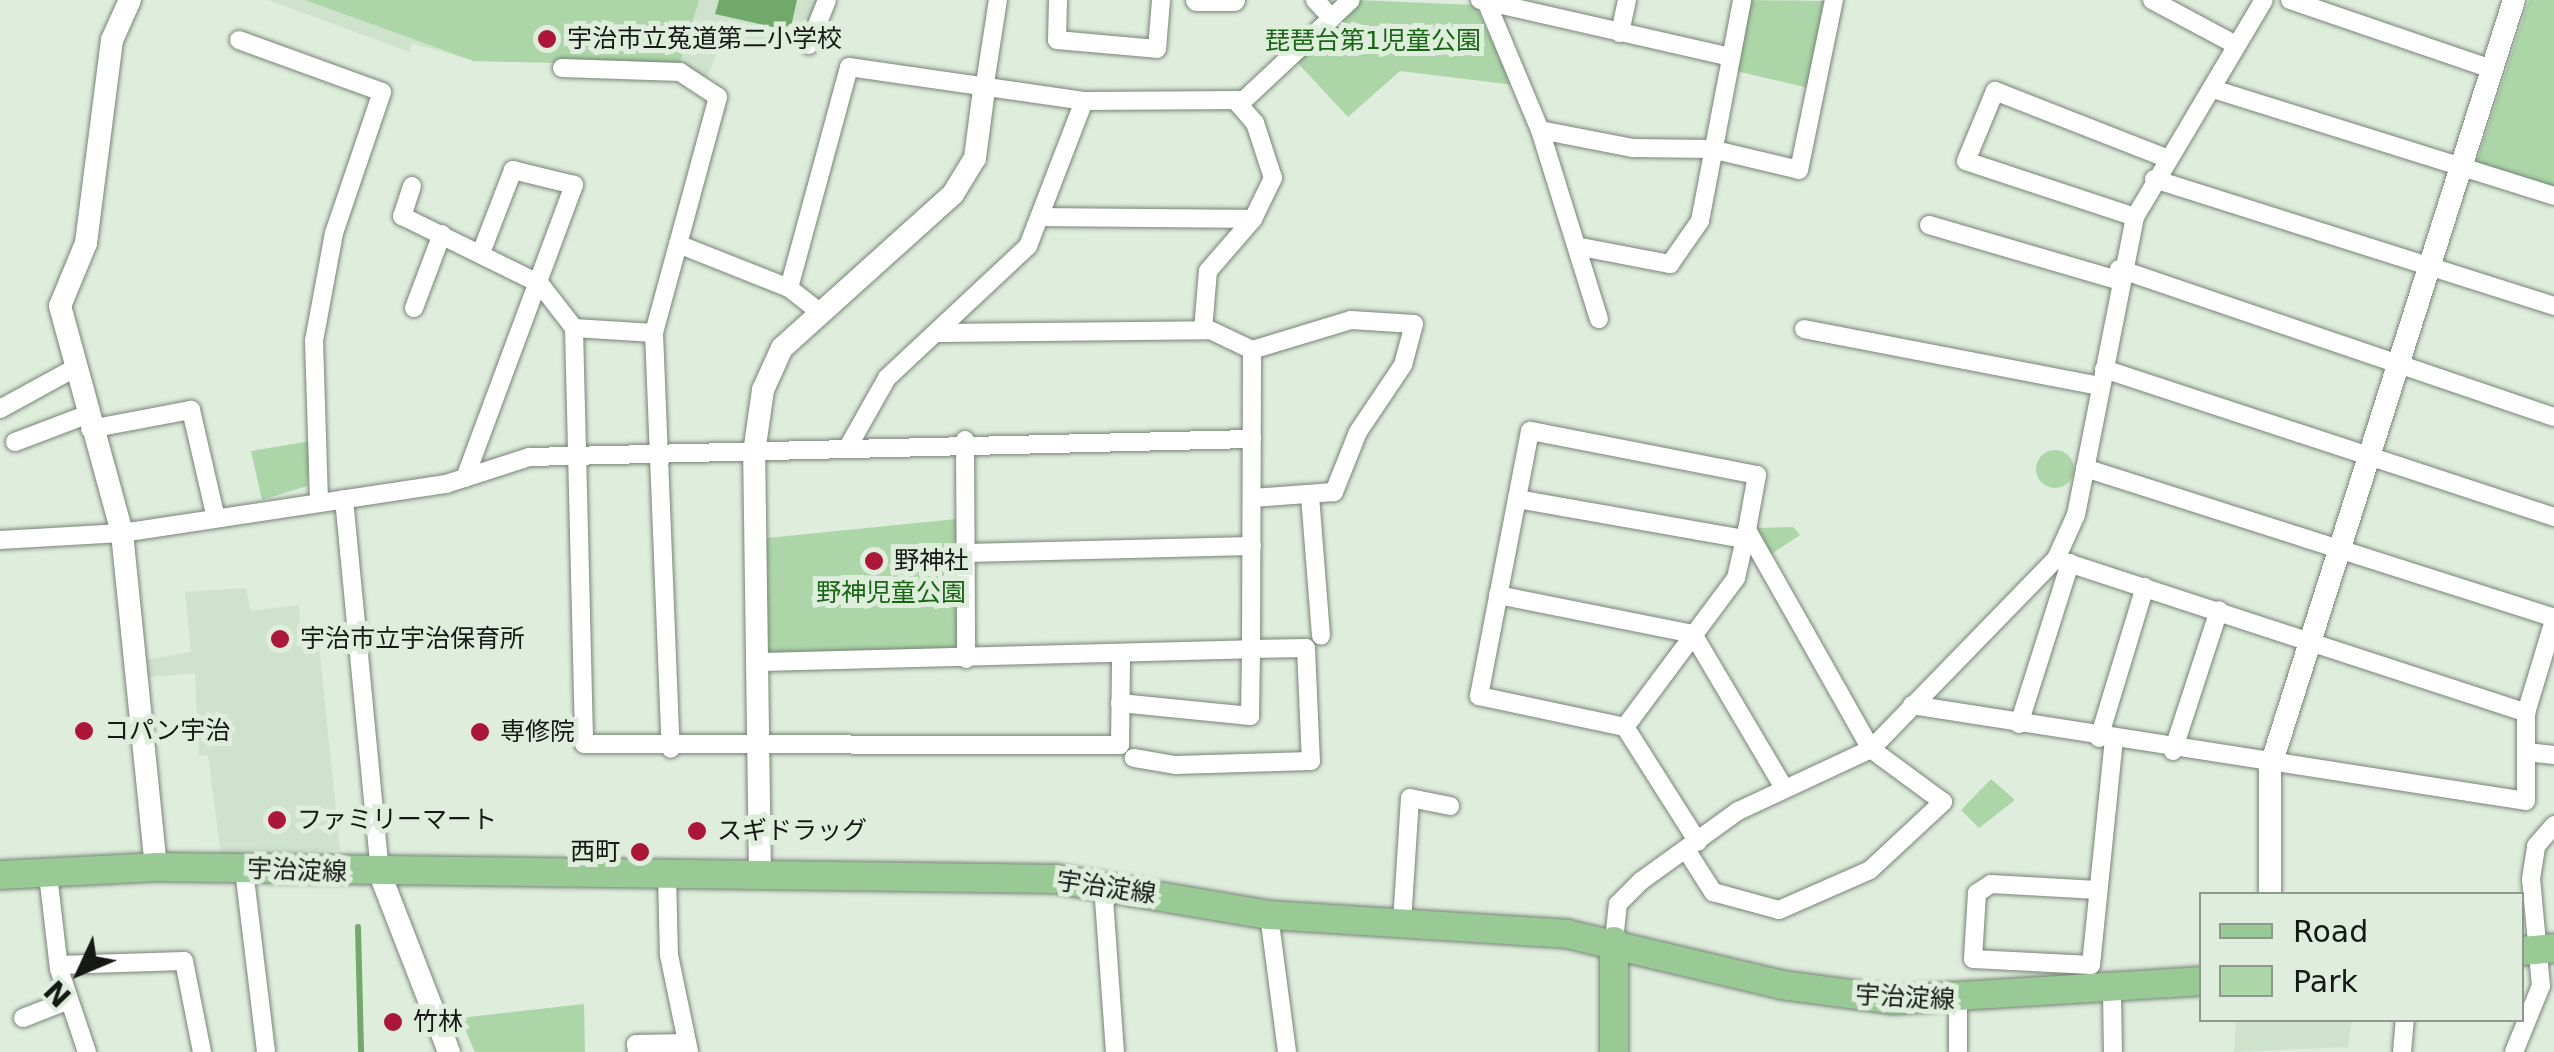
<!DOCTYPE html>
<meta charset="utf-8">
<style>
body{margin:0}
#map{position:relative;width:2554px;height:1052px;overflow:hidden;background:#dfeddd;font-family:"DejaVu Sans","Noto Sans JP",sans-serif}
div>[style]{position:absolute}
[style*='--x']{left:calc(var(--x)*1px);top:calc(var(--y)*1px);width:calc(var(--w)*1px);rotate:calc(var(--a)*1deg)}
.built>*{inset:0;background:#cee2cc}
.green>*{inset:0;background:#acd6a8}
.round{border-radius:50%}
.water>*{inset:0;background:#70a96a}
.stream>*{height:6px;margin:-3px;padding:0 3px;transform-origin:3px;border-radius:3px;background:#70a96a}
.roads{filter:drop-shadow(0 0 2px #778476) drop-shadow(0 0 2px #778476)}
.minor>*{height:18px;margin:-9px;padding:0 9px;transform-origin:9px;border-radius:9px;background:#fff}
.tertiary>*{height:22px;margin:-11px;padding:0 11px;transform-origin:11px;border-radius:11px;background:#fff}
.primary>*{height:28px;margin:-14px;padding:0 14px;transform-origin:14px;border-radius:14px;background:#99c995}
.dots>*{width:28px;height:28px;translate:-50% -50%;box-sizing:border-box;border:5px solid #dfeddd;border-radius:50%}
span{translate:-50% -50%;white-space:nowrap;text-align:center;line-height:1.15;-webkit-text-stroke:10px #dfeddd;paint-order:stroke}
.poi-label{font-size:25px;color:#141914}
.left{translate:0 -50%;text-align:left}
.right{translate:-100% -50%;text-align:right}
.park-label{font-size:25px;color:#176612}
.street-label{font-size:25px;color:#141914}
.legend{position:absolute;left:2199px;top:892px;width:325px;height:130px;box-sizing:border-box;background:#dfeddd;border:2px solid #8e988d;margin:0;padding:12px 18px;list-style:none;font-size:30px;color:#141914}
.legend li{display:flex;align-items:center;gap:20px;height:50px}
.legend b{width:50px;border:2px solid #8e988d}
.north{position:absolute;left:30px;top:922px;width:100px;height:100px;-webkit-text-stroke:8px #dfeddd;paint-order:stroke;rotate:226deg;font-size:28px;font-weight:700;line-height:40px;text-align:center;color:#141914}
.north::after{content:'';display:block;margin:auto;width:35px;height:45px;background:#141914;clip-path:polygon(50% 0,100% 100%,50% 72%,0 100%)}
</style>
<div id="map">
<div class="built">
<div style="clip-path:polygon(268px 0,820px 0,796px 48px,725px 35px,705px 81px,679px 66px,474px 61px,411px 43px,410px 52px)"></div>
<div style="clip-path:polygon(246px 588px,251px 611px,299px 605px,300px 625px,317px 625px,340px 850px,221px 855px,208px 755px,199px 756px,195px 673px,136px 678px,135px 662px,191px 652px,185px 592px)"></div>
<div style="clip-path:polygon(2236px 1020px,2352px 1020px,2348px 1047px,2234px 1052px)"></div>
</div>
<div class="green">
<div style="clip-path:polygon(305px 0,699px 0,679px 66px,474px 61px)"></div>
<div style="clip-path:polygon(1357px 0,1475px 5px,1514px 85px,1400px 71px,1348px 117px,1294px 59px)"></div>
<div style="clip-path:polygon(1751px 0,1826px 1px,1809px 88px,1736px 71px)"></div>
<div style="clip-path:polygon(2529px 0,2554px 0,2554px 188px,2476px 164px)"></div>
<div style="clip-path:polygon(311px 441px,307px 486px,262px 500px,251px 451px)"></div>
<div class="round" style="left:2036px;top:450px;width:38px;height:38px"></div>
<div style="clip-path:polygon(966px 518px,966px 659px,761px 662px,757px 539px)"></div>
<div style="clip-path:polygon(1793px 527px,1800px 535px,1770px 555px,1756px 528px)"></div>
<div style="clip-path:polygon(1991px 779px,2015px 800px,1979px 828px,1961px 810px)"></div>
<div style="clip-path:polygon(584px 1004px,585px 1052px,475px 1052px,460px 1018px)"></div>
</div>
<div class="water">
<div style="clip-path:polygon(719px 0,797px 0,790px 31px,715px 14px)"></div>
</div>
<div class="stream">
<div style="--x:358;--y:927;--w:125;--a:88.6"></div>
</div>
<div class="roads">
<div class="minor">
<div style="--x:1058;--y:0;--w:40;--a:91.4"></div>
<div style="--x:1057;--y:40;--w:100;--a:5.1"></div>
<div style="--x:1157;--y:49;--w:49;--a:-85.3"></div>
<div style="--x:1315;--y:0;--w:25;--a:47"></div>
<div style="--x:1480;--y:0;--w:256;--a:12.8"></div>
<div style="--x:2152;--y:0;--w:95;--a:28.2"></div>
<div style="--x:2290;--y:0;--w:213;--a:18.9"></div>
<div style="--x:1486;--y:1;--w:140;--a:67.3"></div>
<div style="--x:1540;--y:130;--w:198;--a:72.7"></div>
<div style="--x:1620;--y:33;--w:34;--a:-78"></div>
<div style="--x:239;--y:40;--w:152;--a:20"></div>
<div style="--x:382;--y:92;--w:149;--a:108.8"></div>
<div style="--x:334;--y:233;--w:110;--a:100.5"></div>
<div style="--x:314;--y:341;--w:161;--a:88.2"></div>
<div style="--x:809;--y:45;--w:48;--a:-68.2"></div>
<div style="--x:562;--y:68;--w:118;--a:1.9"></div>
<div style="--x:680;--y:72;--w:45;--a:33.3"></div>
<div style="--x:718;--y:97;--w:245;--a:105.2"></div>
<div style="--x:654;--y:333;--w:416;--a:87.7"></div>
<div style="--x:2213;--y:89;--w:357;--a:17.4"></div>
<div style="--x:984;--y:90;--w:91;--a:-81.2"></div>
<div style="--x:1540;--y:130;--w:95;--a:11"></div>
<div style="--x:1633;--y:148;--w:78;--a:0.7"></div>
<div style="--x:1711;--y:149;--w:90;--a:13.4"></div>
<div style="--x:1799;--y:170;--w:174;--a:-78.4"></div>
<div style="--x:2154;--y:179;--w:420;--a:17.6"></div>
<div style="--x:412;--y:186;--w:32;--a:108"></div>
<div style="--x:402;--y:216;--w:154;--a:26.2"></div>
<div style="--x:540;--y:284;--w:56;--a:52.3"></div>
<div style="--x:574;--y:328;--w:80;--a:3.6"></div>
<div style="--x:1042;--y:217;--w:211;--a:0.5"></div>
<div style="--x:2135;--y:217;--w:178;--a:-161.7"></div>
<div style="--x:1966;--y:161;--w:76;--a:-67.5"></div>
<div style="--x:1995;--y:91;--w:184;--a:21.4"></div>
<div style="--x:1929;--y:225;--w:196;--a:16.3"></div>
<div style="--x:678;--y:244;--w:119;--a:21.6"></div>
<div style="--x:789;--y:288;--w:39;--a:38"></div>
<div style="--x:1581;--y:247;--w:91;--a:10.8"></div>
<div style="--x:1670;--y:264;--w:52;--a:-55.1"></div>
<div style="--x:1700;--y:221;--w:225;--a:-79.2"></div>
<div style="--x:2119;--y:269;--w:459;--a:18.8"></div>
<div style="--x:789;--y:288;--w:229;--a:-74.8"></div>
<div style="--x:849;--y:67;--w:237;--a:8.2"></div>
<div style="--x:1084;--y:101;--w:160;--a:-0.4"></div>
<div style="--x:1244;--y:100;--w:146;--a:-43.1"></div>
<div style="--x:414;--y:308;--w:79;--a:-69.3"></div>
<div style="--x:574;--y:328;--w:416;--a:88.6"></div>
<div style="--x:584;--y:744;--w:536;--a:0.11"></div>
<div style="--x:1120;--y:745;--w:87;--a:-89.3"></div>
<div style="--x:1804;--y:329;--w:302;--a:10.9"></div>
<div style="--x:1203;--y:330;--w:59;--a:-85.2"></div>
<div style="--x:1208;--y:271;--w:69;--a:-49.1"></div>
<div style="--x:1253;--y:219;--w:46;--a:-64"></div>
<div style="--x:1273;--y:178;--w:58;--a:-108.1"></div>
<div style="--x:1255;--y:123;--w:30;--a:-131"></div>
<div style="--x:939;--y:333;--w:271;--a:-0.6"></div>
<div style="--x:1210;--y:330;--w:47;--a:25.5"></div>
<div style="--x:1252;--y:350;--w:103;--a:-16.9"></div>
<div style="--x:1351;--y:320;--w:63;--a:3.6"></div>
<div style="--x:1414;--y:324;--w:42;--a:105"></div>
<div style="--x:1403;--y:365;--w:81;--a:123.9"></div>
<div style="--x:1358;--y:432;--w:65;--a:111.8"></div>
<div style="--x:1334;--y:492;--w:82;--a:175.8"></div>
<div style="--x:2104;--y:369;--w:474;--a:18.2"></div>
<div style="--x:0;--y:409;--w:83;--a:-28.7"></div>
<div style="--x:90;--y:429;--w:103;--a:-10.7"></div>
<div style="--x:191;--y:410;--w:111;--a:77"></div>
<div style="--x:965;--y:440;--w:219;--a:89.7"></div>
<div style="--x:15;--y:442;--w:76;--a:-20.8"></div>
<div style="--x:848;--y:447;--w:79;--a:-60.5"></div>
<div style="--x:887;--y:378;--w:193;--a:-43.1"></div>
<div style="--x:1028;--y:246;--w:155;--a:-68.9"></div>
<div style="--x:2085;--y:468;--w:492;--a:17.7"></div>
<div style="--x:465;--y:478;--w:313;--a:-69.6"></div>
<div style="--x:574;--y:185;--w:63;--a:-166.2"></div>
<div style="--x:513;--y:170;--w:89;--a:111.1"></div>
<div style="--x:1310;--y:496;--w:140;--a:85.5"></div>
<div style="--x:344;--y:499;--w:377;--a:84.5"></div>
<div style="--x:1517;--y:499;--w:231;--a:10"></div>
<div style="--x:0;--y:540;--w:122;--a:-3.3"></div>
<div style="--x:122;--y:533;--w:328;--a:-8.6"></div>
<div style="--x:446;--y:484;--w:87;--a:-18"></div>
<div style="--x:529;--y:457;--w:723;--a:-1.43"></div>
<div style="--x:966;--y:553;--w:286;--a:-1.4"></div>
<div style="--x:2056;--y:559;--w:495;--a:18.1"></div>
<div style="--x:1498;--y:595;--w:199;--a:11.3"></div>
<div style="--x:1693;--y:634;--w:179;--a:59.4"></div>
<div style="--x:761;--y:662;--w:490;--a:-1.5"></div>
<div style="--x:1251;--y:649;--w:299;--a:-89.8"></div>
<div style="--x:1120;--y:703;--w:131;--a:5.7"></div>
<div style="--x:1250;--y:716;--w:67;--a:-89.1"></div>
<div style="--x:1251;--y:649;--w:55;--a:-1"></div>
<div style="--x:1306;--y:648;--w:113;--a:87.5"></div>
<div style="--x:1311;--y:761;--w:136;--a:178.3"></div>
<div style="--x:1175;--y:765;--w:42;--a:-170.3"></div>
<div style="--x:1912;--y:705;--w:621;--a:8.89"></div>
<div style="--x:2526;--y:801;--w:88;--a:-90"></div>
<div style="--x:2526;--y:713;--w:97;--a:-73.2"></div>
<div style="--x:2019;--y:724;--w:169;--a:-72.4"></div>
<div style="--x:1625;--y:727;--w:186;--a:-53.3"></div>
<div style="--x:1736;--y:578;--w:49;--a:-77.1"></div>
<div style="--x:2099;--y:738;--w:158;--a:-73.1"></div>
<div style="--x:2173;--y:751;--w:148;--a:-71.9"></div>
<div style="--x:2526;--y:752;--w:28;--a:6"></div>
<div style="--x:1687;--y:851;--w:49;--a:57.6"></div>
<div style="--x:1713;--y:892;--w:68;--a:15.3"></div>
<div style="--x:1779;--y:910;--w:99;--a:-23.7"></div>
<div style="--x:1870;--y:870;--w:100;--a:-43"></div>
<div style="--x:1943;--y:802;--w:89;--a:-143.6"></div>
<div style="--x:1871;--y:749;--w:252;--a:-119.5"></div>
<div style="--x:1747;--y:530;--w:56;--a:-79.7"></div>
<div style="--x:1757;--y:475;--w:231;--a:-169"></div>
<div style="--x:1530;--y:431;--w:270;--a:100.9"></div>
<div style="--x:1479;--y:696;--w:149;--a:12"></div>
<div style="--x:1625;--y:727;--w:136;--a:57.6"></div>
<div style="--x:244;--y:870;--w:183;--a:83.1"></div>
<div style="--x:48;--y:875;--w:95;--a:83.3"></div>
<div style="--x:59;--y:969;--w:88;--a:71.4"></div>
<div style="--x:667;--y:875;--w:80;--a:88.6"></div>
<div style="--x:669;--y:955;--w:99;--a:78.3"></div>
<div style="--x:1103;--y:885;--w:167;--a:85.9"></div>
<div style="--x:2097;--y:890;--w:106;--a:-176.8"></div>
<div style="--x:1991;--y:884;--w:17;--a:147"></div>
<div style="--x:1977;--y:893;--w:66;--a:93.5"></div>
<div style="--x:1973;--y:959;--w:118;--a:2.9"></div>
<div style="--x:2091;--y:965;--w:226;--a:-84.2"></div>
<div style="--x:1269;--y:915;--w:138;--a:82.5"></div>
<div style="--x:1402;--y:922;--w:124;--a:-86.3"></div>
<div style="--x:1410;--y:798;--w:41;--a:11.3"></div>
<div style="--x:1614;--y:941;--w:37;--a:-84"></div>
<div style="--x:1618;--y:904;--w:33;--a:-45"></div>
<div style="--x:1641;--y:881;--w:120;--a:-35.8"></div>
<div style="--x:1738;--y:811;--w:147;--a:-25"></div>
<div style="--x:1871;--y:749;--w:265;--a:-45.8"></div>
<div style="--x:2056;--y:559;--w:48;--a:-65.6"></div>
<div style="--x:2076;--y:515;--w:304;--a:-78.8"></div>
<div style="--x:2135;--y:217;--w:252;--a:-59.3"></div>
<div style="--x:59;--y:965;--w:125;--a:-1.8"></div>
<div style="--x:184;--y:961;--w:93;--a:78.8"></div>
<div style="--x:2112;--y:991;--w:61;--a:89.1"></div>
<div style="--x:23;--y:1018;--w:49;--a:-21.4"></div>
<div style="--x:637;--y:1052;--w:8;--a:-97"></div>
<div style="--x:636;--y:1044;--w:51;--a:-1.1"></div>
<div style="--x:1958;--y:1052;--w:51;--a:-90"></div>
<div style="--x:2402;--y:1052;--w:32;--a:-85"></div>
<div style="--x:2514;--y:1052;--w:71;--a:-67.8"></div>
<div style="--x:2541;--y:986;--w:107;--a:-95.3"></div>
<div style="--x:2531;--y:879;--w:33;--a:-81"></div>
<div style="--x:2536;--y:846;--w:28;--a:-49"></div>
</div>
<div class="tertiary">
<div style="--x:130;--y:0;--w:44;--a:114.2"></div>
<div style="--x:112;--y:40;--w:205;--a:97.3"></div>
<div style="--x:86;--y:243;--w:68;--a:112.4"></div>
<div style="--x:60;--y:306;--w:235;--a:74.7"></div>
<div style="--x:122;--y:533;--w:336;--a:84.2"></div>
<div style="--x:1197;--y:0;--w:37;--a:0"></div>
<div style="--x:380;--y:874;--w:191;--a:68.8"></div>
<div style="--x:760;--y:874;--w:421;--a:-90.8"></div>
<div style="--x:754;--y:453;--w:64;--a:-81.9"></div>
<div style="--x:763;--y:390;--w:46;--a:-65.7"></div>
<div style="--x:782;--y:348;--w:230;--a:-42"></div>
<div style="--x:953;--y:194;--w:42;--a:-58.6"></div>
<div style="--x:975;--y:158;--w:69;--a:-82.5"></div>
<div style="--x:2270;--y:894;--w:126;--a:-90"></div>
<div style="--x:2270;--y:768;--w:806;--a:-72.37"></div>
</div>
<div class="primary">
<div style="--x:0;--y:875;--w:156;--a:-2.9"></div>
<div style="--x:156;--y:867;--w:900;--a:0.76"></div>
<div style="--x:1056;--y:879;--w:216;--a:9.6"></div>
<div style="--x:1269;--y:915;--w:299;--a:3.6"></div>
<div style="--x:1567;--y:934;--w:221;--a:13.3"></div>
<div style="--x:1782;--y:985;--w:113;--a:7.6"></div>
<div style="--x:1894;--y:1000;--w:309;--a:-3.5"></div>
<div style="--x:2522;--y:951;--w:32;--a:-5"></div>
<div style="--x:1614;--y:1052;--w:111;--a:-90"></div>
</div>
</div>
<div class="dots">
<div style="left:547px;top:39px;background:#ac1739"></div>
<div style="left:874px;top:561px;background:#ac1739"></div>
<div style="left:280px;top:639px;background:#ac1739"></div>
<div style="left:84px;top:731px;background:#ac1739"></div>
<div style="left:480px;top:732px;background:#ac1739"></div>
<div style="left:277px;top:820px;background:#ac1739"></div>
<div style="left:697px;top:831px;background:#ac1739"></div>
<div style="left:640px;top:852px;background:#ac1739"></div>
<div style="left:393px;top:1022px;background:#ac1739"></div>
</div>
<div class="poi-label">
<span class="left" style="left:567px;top:39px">宇治市立菟道第二小学校</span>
<span class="left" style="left:894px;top:561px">野神社</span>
<span class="left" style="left:300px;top:639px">宇治市立宇治保育所</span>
<span class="left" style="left:104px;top:731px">コパン宇治</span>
<span class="left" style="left:500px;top:732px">専修院</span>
<span class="left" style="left:297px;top:820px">ファミリーマート</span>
<span class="left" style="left:717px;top:831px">スギドラッグ</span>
<span class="right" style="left:620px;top:852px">西町</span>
<span class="left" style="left:413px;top:1022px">竹林</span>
</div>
<div class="park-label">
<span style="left:1373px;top:41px">琵琶台第1児童公園</span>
<span style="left:891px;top:593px">野神児童公園</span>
</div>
<div class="street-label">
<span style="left:297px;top:871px;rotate:2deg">宇治淀線</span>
<span style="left:1106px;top:888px;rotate:8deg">宇治淀線</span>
<span style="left:1905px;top:998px;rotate:3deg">宇治淀線</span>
</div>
<ul class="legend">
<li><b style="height:12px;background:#99c995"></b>Road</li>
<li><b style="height:28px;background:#acd6a8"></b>Park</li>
</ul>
<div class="north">N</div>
</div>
